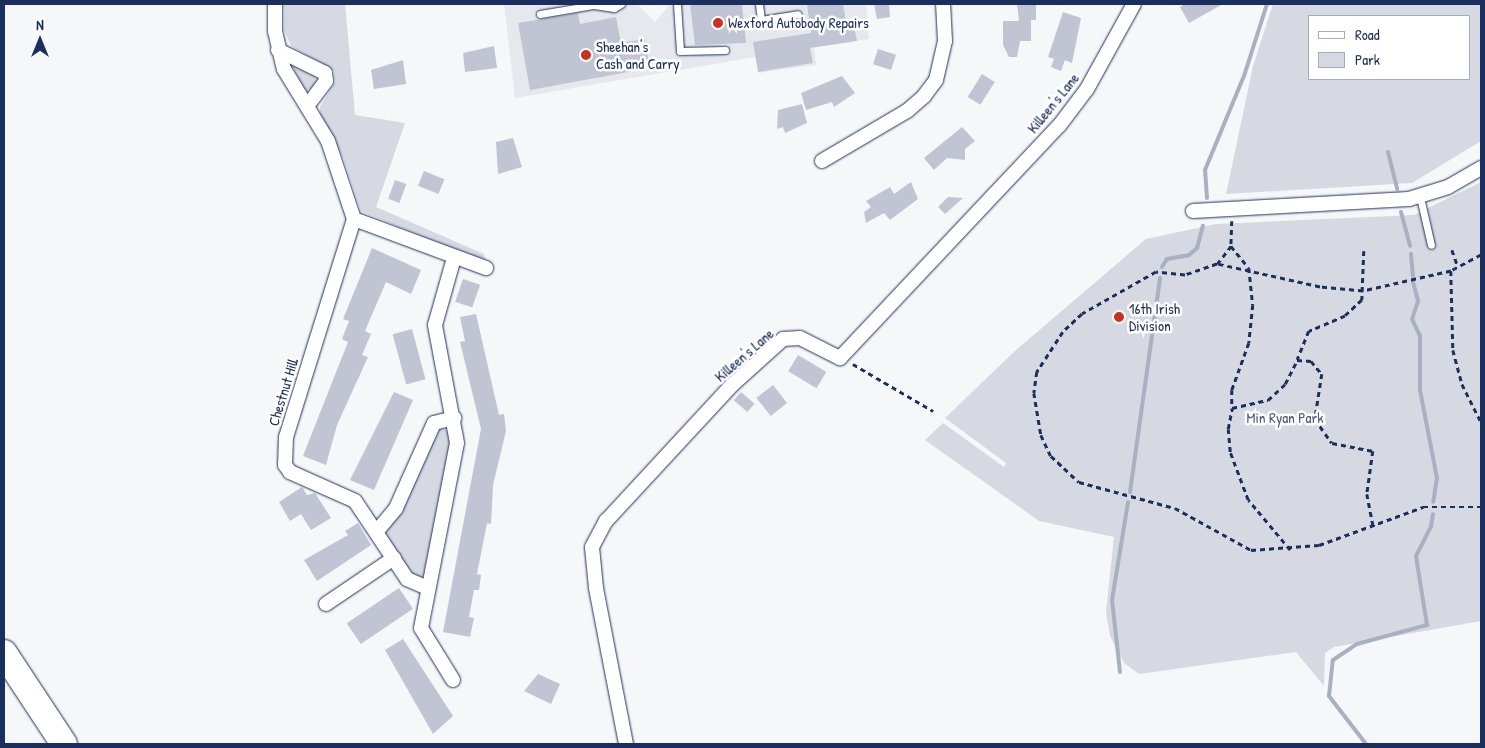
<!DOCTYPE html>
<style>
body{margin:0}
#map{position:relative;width:1485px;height:748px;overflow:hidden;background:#f6f7f9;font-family:"Patrick Hand",sans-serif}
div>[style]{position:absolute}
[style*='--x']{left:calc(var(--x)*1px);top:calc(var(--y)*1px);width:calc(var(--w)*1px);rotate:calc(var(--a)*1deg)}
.built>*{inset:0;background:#e6e8ee}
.green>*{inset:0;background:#d6d9e2}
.stream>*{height:4px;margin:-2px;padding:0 2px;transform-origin:2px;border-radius:2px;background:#a9b0c1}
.building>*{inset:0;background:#c0c4d3;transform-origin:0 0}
.path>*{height:2.5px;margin-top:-1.25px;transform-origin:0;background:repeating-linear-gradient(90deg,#1b2f5e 0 5px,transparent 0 9px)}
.roads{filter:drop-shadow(0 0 1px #1b2f5e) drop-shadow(0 0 1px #1b2f5e)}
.lane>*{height:7px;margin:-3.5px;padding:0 3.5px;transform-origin:3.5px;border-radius:3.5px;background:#fff}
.street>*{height:14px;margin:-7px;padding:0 7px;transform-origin:7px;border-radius:7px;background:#fff}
.highway>*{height:26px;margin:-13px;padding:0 13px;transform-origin:13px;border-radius:13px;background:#fff}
.dots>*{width:14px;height:14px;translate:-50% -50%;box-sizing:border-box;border:2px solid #fff;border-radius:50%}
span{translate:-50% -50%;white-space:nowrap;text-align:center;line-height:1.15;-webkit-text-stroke:5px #fff;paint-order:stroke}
.poi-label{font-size:15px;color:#1b2f5e}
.left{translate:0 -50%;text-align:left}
.street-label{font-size:15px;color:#1b2f5e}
.park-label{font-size:15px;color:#4a5a7f}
.frame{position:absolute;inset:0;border:5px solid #1b2f5e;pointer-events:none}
.legend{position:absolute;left:1308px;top:15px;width:162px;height:65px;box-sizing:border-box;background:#fff;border:1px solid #a4acbf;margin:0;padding:6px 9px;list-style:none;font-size:15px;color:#1b2f5e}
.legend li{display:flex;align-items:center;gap:10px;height:25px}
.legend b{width:25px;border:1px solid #a4acbf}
.north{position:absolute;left:15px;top:15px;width:50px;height:50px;-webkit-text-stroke:4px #fff;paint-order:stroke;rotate:0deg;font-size:14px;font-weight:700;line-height:20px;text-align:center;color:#1b2f5e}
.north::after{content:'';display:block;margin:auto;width:18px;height:22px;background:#1b2f5e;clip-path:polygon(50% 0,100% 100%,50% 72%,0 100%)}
</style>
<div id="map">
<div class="built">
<div style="clip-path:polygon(504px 4px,637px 4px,655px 22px,670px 4px,866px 4px,869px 39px,814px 47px,816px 65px,759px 73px,755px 57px,515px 98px)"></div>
</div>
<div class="green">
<div style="clip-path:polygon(345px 4px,355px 115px,405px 123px,376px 207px,484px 254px,486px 263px,361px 211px,343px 157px,320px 116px,320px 107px,335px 82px,334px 71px,291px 46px,284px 30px,284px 5px)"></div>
<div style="clip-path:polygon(evenodd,1273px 4px,1481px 4px,1481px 141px,1412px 183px,1226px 194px,1253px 66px,1273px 4px,1309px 16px,1469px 16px,1469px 79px,1309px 79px,1309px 16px)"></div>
<div style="clip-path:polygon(290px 62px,314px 73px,317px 83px,312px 88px,305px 91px)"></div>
<div style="clip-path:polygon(1481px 182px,1481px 621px,1334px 647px,1325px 653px,1324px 686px,1296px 652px,1139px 674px,1124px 663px,1110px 636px,1106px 612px,1114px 537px,1039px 521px,925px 440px,943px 423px,1004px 467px,1006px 463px,945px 418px,1016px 350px,1146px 239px,1216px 224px,1414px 215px)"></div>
<div style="clip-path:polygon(439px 428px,452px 433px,426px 573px,421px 578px,413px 577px,384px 530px)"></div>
</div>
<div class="stream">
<div style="--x:1388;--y:152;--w:38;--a:76"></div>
<div style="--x:1207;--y:198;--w:28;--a:-94"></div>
<div style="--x:1205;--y:170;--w:102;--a:-67.5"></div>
<div style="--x:1244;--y:76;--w:76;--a:-72.3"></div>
<div style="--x:1401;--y:212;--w:35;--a:75"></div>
<div style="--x:1411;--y:254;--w:22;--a:85"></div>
<div style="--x:1162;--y:267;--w:9;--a:-58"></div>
<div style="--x:1167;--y:259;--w:22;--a:-10"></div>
<div style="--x:1189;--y:255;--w:11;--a:-41"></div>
<div style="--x:1197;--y:248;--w:23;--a:-75"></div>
<div style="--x:1413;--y:282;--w:20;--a:75"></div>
<div style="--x:1418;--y:301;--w:19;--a:108"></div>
<div style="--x:1412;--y:319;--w:19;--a:65"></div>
<div style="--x:1420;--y:336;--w:54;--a:90"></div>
<div style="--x:1420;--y:390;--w:90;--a:79.1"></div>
<div style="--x:1437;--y:478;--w:24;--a:99"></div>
<div style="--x:1130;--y:492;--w:216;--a:-82"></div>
<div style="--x:1120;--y:672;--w:72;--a:-96.3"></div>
<div style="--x:1112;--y:600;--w:99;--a:-80.7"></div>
<div style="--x:1366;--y:744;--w:61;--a:-127.6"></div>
<div style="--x:1329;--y:696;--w:36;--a:-84"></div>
<div style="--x:1333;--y:660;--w:29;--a:-34"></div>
<div style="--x:1357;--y:644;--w:73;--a:-15.2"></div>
<div style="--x:1427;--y:625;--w:70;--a:-99.1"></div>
<div style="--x:1416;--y:556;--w:33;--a:-63"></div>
<div style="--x:1431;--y:527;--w:13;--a:-81"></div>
</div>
<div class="building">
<div style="clip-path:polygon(690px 4px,742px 4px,746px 43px,695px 45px)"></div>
<div style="clip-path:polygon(807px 4px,843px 4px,847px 27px,854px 26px,857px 41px,810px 48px,813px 63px,758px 72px,753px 42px,811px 33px)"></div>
<div style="clip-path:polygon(874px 4px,889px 4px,890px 17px,877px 19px)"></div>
<div style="clip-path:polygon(1017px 4px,1036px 4px,1036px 20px,1031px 20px,1031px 41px,1020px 41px,1017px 57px,1009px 57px,1003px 45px,1003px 21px,1019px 21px)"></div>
<div style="clip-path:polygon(1185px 4px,1223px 4px,1189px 23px,1180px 7px)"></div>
<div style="clip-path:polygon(1063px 12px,1081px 18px,1072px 63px,1065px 60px,1061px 71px,1051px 67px,1054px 59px,1048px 57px)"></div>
<div style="clip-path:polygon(578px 13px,580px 24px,616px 17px,621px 43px,645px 39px,650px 68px,530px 90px,518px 23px)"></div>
<div style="clip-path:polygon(494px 46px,497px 68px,465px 72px,463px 53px)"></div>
<div style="left:878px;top:49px;width:19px;height:16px;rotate:18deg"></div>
<div style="clip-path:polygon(403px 60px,406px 84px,374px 89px,371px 70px)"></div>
<div style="left:982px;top:74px;width:15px;height:27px;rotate:32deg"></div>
<div style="clip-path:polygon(842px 76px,855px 93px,834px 107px,832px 102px,806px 110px,801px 93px)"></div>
<div style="clip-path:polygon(802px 104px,807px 123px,785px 133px,783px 127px,777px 129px,778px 110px)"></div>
<div style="clip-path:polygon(962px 127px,975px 141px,965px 149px,965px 160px,947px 158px,934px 170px,924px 158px)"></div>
<div style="clip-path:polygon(513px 138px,522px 167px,498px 174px,496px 142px)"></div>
<div style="left:424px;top:171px;width:22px;height:16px;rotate:22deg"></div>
<div style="left:395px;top:180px;width:12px;height:20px;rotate:20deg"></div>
<div style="clip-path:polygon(911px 182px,918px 199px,890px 220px,884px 213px,866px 223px,864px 212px,871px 207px,866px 201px,890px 187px,894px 194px)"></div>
<div style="clip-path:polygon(948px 197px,963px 198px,945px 214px,938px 207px)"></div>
<div style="clip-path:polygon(372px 248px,421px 270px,411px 294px,386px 282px,365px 331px,371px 334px,362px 355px,368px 357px,337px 425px,326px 465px,303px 456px,348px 342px,342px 339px,349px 321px,343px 319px)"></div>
<div style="left:463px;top:279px;width:18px;height:24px;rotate:19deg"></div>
<div style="clip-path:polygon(476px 314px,499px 415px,504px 414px,506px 431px,493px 485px,491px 524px,487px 523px,477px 574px,481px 575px,479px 590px,474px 590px,469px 617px,474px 618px,470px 637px,443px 632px,481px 429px,460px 342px,465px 341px,460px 317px)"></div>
<div style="left:412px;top:329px;width:52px;height:20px;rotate:75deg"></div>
<div style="left:798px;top:355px;width:33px;height:19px;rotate:31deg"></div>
<div style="left:773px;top:385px;width:23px;height:21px;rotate:52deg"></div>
<div style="clip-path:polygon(394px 392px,413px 400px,374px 490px,350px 480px)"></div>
<div style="left:741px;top:392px;width:18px;height:11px;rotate:41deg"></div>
<div style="clip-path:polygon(302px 487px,307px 495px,315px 493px,331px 518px,311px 530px,301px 514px,290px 521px,279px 502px)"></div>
<div style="clip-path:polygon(358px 523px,371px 545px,317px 581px,304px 560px,348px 535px,345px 531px)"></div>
<div style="left:399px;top:588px;width:25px;height:63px;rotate:56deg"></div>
<div style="clip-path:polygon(403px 639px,453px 716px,433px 734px,385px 650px)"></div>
<div style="clip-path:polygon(538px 674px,560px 684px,551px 704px,524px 691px)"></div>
</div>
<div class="path">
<div style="--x:1232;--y:221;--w:25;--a:92"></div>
<div style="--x:1231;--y:246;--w:28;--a:51"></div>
<div style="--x:1249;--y:268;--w:37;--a:84"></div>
<div style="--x:1253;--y:305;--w:38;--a:96"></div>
<div style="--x:1249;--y:343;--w:50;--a:109.9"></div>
<div style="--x:1232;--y:390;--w:18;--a:90"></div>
<div style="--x:1452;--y:250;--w:15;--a:70"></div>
<div style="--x:1364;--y:251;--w:49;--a:92.3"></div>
<div style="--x:1362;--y:300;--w:23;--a:137"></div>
<div style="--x:1345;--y:316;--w:39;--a:157"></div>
<div style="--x:1309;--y:331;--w:31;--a:112"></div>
<div style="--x:1297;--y:360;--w:14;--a:4"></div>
<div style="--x:1311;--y:361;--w:17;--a:50"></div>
<div style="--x:1322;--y:374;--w:46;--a:98.8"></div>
<div style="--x:1315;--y:419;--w:29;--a:55"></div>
<div style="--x:1332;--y:443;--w:42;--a:11"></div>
<div style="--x:1373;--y:451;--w:43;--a:97.9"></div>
<div style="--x:1367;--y:494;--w:32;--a:79"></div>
<div style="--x:1481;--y:255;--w:34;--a:152"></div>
<div style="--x:1451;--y:271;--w:90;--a:167.2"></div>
<div style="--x:1363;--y:291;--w:43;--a:-174.7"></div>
<div style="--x:1320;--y:287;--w:106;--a:-167.4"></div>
<div style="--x:1217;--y:264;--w:34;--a:161"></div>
<div style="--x:1185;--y:275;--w:29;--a:-174"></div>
<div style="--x:1156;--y:272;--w:85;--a:150.4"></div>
<div style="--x:1082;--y:314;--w:26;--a:137"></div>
<div style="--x:1063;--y:332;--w:48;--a:123"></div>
<div style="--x:1037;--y:372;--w:21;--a:98"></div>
<div style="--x:1034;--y:393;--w:43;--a:80.5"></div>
<div style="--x:1041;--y:435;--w:23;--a:65"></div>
<div style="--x:1051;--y:456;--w:38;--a:43"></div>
<div style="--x:1079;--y:482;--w:99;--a:15.2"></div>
<div style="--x:1175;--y:508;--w:87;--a:28.9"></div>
<div style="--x:1251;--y:550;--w:68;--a:-4.2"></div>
<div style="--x:1319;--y:545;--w:111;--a:-20.1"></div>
<div style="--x:1423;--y:507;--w:58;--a:0"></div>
<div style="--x:1217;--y:264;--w:23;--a:-52"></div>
<div style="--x:1451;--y:271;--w:79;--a:88.5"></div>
<div style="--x:1453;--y:350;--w:35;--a:75"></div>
<div style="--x:1462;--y:384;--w:42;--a:63.4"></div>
<div style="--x:853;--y:364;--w:93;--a:30.4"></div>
<div style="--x:1290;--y:550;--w:65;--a:-130"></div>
<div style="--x:1248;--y:500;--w:51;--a:-110.6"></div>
<div style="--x:1230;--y:452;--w:23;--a:-95"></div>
<div style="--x:1228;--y:429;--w:21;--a:-79"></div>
<div style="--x:1232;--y:408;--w:37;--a:-13"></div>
<div style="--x:1268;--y:400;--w:23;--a:-43"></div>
<div style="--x:1285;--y:384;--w:27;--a:-63"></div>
</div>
<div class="roads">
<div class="lane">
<div style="--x:677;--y:4;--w:47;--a:86.3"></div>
<div style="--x:680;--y:51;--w:45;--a:-1.3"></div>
<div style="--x:759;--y:4;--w:16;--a:83"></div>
<div style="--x:761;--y:20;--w:37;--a:-9"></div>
<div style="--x:540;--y:14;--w:55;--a:-9.5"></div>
<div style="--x:594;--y:5;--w:20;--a:9"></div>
<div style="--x:614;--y:8;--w:8;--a:-30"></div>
<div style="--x:1420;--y:197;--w:49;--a:77.1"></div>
</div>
<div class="street">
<div style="--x:275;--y:4;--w:27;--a:90"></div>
<div style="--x:275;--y:31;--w:39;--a:77"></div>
<div style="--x:284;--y:69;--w:84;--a:58.6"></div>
<div style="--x:328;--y:141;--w:82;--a:71.6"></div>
<div style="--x:354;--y:219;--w:228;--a:107.3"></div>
<div style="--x:286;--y:437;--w:28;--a:92"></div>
<div style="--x:285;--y:465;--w:9;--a:54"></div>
<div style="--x:290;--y:472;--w:71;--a:24"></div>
<div style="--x:355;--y:501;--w:94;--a:56.3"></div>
<div style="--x:407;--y:579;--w:22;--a:24"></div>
<div style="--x:278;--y:50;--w:52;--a:26.1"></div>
<div style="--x:325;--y:73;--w:8;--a:83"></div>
<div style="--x:326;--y:81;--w:31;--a:127"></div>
<div style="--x:822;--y:161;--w:99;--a:-30.5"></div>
<div style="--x:907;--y:111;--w:23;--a:-41"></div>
<div style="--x:924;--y:96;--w:20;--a:-53"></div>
<div style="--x:936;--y:80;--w:40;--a:-77"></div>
<div style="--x:945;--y:41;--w:37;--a:-93"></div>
<div style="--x:1193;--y:211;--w:216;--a:-3.2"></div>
<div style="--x:1409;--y:199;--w:41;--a:-17.1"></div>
<div style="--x:1448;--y:187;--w:38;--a:-30"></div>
<div style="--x:354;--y:219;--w:141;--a:20.4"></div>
<div style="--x:377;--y:531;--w:30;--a:-50"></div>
<div style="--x:396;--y:508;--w:93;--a:-65.9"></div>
<div style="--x:434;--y:423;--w:21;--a:-14"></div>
<div style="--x:326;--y:604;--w:82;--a:-34.1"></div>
<div style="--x:453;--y:680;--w:61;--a:-121.6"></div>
<div style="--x:421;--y:628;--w:188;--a:-79"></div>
<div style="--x:457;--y:443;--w:120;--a:-100.6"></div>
<div style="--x:435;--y:325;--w:70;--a:-74.2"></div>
<div style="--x:626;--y:744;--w:159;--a:-100.9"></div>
<div style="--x:596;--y:588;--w:41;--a:-95.6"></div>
<div style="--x:592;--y:547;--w:30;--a:-62"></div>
<div style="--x:606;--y:521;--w:185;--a:-47.2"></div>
<div style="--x:732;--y:385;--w:69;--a:-42"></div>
<div style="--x:783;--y:339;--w:17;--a:-3"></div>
<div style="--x:800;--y:338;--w:45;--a:26.6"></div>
<div style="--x:840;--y:358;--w:319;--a:-46.7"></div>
<div style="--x:1059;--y:126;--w:46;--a:-52.9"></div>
<div style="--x:1087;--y:89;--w:97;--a:-61.1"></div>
</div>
<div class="highway">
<div style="--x:4;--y:653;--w:109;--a:56.6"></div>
</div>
</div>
<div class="dots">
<div style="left:718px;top:23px;background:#c8321e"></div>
<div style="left:586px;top:55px;background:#c8321e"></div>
<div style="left:1119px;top:317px;background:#c8321e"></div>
</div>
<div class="poi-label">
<span class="left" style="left:728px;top:23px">Wexford Autobody Repairs</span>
<span class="left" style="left:596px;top:55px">Sheehan's<br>Cash and Carry</span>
<span class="left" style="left:1129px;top:317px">16th Irish<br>Division</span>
</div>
<div class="street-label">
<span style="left:1053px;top:103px;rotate:-51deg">Killeen's Lane</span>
<span style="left:744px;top:355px;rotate:-41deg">Killeen's Lane</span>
<span style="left:283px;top:392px;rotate:-73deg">Chestnut Hill</span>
</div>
<div class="park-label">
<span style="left:1285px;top:418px">Min Ryan Park</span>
</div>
<div class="frame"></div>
<ul class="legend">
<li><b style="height:6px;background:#fff"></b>Road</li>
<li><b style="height:14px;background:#d6d9e2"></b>Park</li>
</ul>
<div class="north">N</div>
</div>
